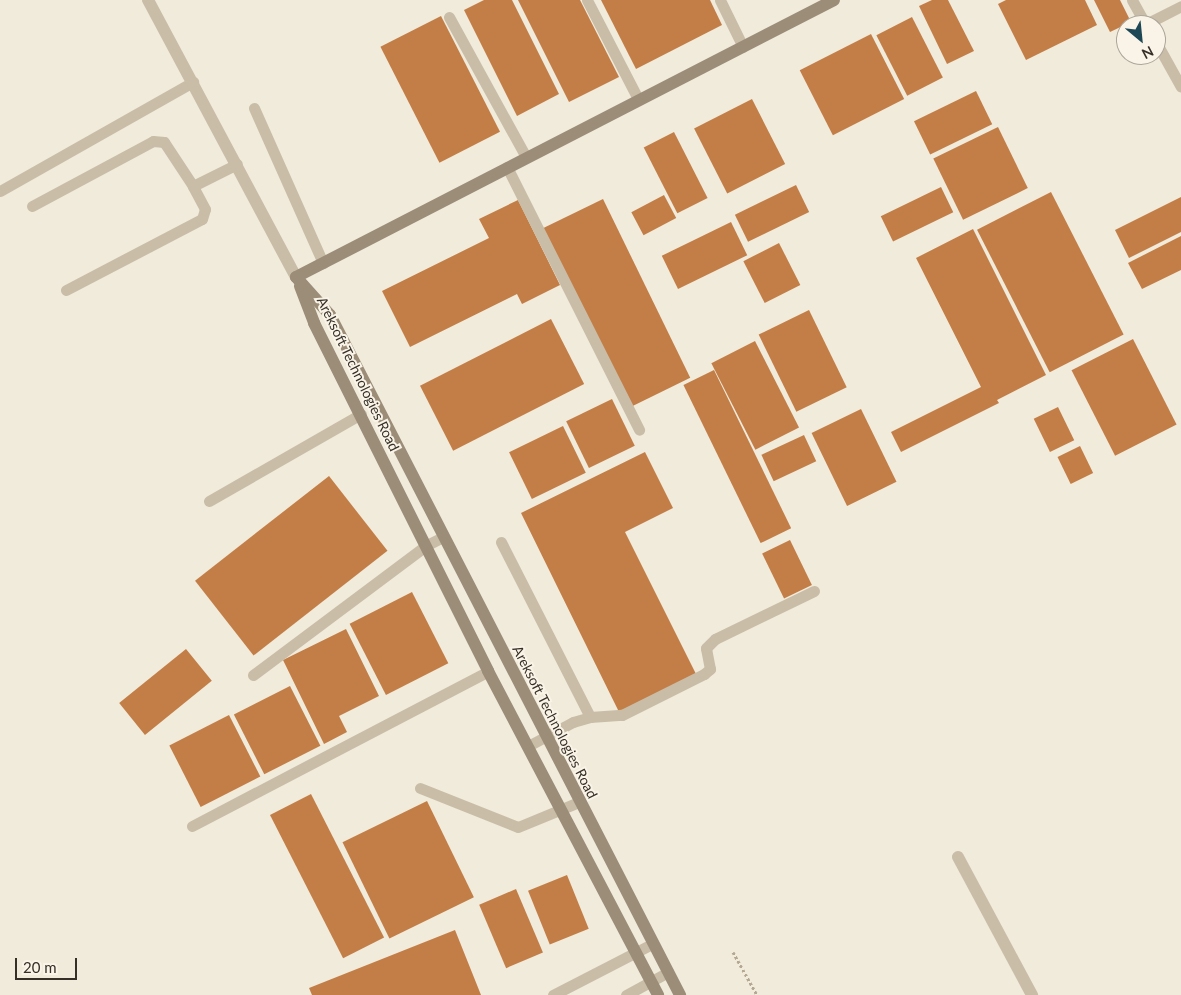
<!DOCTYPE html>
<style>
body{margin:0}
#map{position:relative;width:1181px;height:995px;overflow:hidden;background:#f1ebdb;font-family:Lato,sans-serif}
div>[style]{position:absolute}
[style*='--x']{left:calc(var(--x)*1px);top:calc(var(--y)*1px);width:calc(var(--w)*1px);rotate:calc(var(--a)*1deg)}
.building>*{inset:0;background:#c37e47;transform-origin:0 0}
.path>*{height:3px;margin-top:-1.5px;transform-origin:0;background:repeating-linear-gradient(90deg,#b5a892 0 2.5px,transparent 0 5px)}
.lane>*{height:11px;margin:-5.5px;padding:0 5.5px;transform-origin:5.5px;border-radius:5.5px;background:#c9bda7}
.street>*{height:12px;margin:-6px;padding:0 6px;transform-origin:6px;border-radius:6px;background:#c9bda7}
.secondary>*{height:12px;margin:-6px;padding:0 6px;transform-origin:6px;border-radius:6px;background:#9c8d79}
span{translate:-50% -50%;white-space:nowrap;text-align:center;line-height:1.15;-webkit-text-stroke:4px #f9f4e7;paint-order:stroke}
.street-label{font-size:14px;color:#352f28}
.north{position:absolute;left:1116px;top:15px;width:50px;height:50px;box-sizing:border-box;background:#f9f4e7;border:1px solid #aba59b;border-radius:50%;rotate:152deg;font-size:14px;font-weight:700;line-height:20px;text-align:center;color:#352f28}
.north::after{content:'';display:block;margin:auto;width:18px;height:22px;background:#1e4756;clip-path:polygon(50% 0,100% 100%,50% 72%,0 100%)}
.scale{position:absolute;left:15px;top:958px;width:62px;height:22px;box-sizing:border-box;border:2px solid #352f28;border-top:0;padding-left:6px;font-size:15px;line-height:18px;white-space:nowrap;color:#352f28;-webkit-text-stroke:4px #f9f4e7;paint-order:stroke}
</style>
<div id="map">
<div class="building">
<div style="clip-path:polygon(484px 0,512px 0,559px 94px,517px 116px,464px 10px)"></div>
<div style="clip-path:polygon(518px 0,580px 0,619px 77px,569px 102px)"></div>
<div style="clip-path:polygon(601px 0,710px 0,722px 25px,636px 69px)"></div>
<div style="clip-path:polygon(932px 0,948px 0,974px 51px,947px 64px,919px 6px)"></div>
<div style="clip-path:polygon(1006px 0,1085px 0,1097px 25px,1026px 60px,998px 4px)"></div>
<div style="clip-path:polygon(1094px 0,1120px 0,1131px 22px,1110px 32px)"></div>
<div style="left:441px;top:16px;width:130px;height:68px;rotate:63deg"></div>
<div style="left:912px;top:17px;width:68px;height:40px;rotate:63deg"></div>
<div style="left:871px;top:34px;width:73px;height:80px;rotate:63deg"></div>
<div style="left:976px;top:91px;width:37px;height:69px;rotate:64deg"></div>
<div style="left:752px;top:99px;width:73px;height:65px;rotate:63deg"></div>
<div style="left:998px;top:127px;width:68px;height:72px;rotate:64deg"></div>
<div style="left:674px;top:132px;width:74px;height:34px;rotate:63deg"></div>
<div style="left:796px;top:185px;width:30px;height:68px;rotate:64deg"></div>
<div style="left:941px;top:187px;width:28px;height:67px;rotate:64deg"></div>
<div style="left:1051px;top:192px;width:160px;height:83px;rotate:63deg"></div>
<div style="left:664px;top:195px;width:26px;height:37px;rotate:62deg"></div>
<div style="clip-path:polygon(1181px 197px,1181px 232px,1129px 258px,1115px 230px)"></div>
<div style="left:603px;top:199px;width:199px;height:68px;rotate:64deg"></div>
<div style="clip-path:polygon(518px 200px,560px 285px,522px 304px,517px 294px,410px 347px,382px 291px,489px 238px,479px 219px)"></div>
<div style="left:731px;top:222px;width:37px;height:77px;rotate:64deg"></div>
<div style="clip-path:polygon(973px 229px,1046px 375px,997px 400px,999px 403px,901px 452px,891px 432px,981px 387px,916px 258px)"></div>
<div style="clip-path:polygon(1181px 236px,1181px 270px,1142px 289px,1128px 263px)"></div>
<div style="left:779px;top:243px;width:47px;height:40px;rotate:63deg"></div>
<div style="left:809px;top:310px;width:86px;height:56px;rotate:64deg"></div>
<div style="left:551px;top:319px;width:73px;height:147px;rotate:63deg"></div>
<div style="left:1133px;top:339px;width:96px;height:69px;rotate:63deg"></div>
<div style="left:755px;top:341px;width:97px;height:49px;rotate:63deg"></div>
<div style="left:714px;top:370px;width:176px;height:34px;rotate:64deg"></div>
<div style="left:612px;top:399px;width:52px;height:51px;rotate:64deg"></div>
<div style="left:1058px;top:407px;width:37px;height:27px;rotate:64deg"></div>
<div style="left:861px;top:409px;width:81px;height:55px;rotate:64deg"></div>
<div style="left:563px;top:426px;width:52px;height:60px;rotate:64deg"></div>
<div style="left:804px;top:435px;width:29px;height:47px;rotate:65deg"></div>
<div style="left:1080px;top:446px;width:30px;height:25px;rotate:64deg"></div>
<div style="clip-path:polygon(645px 452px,673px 508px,625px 532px,696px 674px,619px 712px,521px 513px)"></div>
<div style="left:329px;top:476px;width:95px;height:170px;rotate:52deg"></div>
<div style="left:790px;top:540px;width:50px;height:31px;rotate:64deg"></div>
<div style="left:412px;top:592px;width:80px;height:70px;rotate:63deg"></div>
<div style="clip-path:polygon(346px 629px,379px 696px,339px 716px,347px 732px,324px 744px,283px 660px)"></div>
<div style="left:186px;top:649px;width:41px;height:86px;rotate:51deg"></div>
<div style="left:290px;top:686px;width:67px;height:63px;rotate:63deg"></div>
<div style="left:229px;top:715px;width:69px;height:67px;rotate:63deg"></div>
<div style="left:311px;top:794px;width:161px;height:46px;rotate:63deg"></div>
<div style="left:427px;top:801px;width:107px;height:94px;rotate:64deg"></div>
<div style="left:567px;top:875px;width:58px;height:42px;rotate:68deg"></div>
<div style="left:516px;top:889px;width:69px;height:40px;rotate:67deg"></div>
<div style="clip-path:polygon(455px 930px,481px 995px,312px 995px,309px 988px)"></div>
</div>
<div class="path">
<div style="--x:733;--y:952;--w:49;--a:60.8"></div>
</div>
<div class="lane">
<div style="--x:587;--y:0;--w:111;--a:62.7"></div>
<div style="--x:720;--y:0;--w:52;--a:63.9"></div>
<div style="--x:1132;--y:0;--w:29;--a:61"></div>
<div style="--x:449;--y:17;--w:160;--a:61.2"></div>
<div style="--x:1146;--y:24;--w:39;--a:-27"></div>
<div style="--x:1156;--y:42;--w:51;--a:60.9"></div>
<div style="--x:254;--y:108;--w:170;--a:66"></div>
<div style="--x:507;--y:167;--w:294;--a:63.3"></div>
<div style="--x:0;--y:191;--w:222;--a:-29.5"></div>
<div style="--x:32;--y:206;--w:137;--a:-28.2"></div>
<div style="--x:153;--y:141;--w:11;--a:5"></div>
<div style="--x:164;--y:142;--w:53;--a:56.6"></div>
<div style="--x:66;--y:290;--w:153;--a:-27.6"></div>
<div style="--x:202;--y:219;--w:10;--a:-73"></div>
<div style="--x:205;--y:209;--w:26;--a:-118"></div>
<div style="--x:193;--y:186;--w:49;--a:-26.6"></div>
<div style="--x:209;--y:501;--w:175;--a:-29.8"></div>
<div style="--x:501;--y:542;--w:196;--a:63"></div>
<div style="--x:253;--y:675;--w:217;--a:-36.8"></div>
<div style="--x:427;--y:545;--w:18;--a:-27"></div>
<div style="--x:528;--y:746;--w:51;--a:-28.1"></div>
<div style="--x:573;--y:722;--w:18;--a:-16"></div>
<div style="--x:590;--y:717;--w:32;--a:-4"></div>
<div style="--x:622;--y:715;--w:92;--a:-26.6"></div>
<div style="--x:704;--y:674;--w:8;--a:-40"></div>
<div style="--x:710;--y:669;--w:21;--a:-101"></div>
<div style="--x:706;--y:648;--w:13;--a:-45"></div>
<div style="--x:715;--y:639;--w:110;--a:-25.9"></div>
<div style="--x:420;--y:788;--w:105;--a:21.7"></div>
<div style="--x:518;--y:827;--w:66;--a:-22.3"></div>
<div style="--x:192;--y:826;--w:334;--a:-27.6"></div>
<div style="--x:553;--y:995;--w:111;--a:-27.3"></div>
<div style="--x:626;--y:995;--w:48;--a:-28.7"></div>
</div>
<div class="street">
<div style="--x:148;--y:0;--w:314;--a:61.9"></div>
<div style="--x:958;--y:857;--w:157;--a:61.8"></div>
</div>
<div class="secondary">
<div style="--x:296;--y:277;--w:51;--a:48.2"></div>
<div style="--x:330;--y:315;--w:765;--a:62.76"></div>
<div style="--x:296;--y:277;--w:605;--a:-27.24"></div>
<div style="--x:300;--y:286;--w:40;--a:69"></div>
<div style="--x:314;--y:323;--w:389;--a:63.4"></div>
<div style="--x:488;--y:671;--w:366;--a:62.3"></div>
</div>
<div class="street-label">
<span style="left:358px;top:374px;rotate:64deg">Areksoft Technologies Road</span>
<span style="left:555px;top:722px;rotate:63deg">Areksoft Technologies Road</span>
</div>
<div class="north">N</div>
<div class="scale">20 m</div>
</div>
